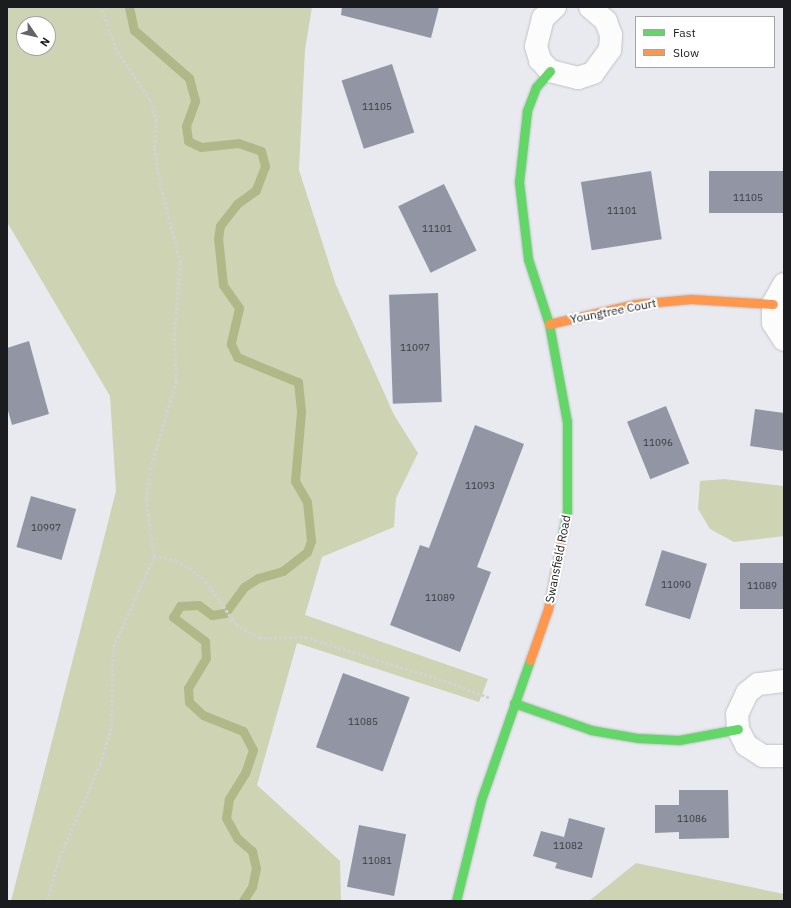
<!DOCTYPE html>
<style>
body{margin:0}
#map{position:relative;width:791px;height:908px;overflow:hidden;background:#e8eaf0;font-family:"IBM Plex Sans",sans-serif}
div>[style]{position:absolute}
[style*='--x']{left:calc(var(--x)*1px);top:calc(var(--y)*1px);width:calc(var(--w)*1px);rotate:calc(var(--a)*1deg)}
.green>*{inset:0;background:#ced3b3}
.stream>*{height:9px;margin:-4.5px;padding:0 4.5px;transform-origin:4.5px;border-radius:4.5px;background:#b1b888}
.building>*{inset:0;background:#9296a4;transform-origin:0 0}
.path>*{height:2.5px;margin-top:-1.25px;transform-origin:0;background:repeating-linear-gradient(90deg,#d1d2d4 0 3px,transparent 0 5px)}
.roads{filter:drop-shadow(0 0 1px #c0c2c6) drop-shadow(0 0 1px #c0c2c6)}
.street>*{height:22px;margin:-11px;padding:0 11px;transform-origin:11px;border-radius:11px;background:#fcfcfd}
.fast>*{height:9px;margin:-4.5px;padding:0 4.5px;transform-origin:4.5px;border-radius:4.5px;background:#63d668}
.slow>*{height:9px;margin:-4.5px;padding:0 4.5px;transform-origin:4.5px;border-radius:4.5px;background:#ff974d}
span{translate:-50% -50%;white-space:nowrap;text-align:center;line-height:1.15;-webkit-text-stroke:4px #fff;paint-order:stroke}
.number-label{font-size:10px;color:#383a40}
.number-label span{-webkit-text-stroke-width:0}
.street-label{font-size:12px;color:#1a1c1f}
.frame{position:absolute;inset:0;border:8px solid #1a1c1f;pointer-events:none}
.legend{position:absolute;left:635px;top:16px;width:140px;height:52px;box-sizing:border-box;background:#fff;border:1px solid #a3a4a5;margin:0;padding:5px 7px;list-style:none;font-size:12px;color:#1a1c1f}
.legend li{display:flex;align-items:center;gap:8px;height:20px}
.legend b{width:20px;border:1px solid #a3a4a5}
.north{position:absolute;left:16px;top:16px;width:40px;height:40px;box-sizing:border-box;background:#fff;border:1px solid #a3a4a5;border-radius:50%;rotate:124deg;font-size:11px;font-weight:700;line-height:16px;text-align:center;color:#1a1c1f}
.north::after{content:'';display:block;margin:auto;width:14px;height:18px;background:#626468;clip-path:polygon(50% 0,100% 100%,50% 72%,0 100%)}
</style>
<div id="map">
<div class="green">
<div style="clip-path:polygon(evenodd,7px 7px,312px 7px,305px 50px,299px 170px,336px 285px,394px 415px,418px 453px,396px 498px,394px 527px,322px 557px,305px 615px,488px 679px,479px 702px,297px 643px,257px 785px,340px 861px,341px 901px,11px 901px,116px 491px,110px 396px,7px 222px,7px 7px,24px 24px,48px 24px,48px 48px,24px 48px,24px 24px)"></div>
<div style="clip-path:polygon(724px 479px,784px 486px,784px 536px,734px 542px,710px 529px,698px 509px,700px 481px)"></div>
<div style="clip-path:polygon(636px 863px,784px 894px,784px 901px,589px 901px)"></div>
</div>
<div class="stream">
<div style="--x:129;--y:7;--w:24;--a:78"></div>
<div style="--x:134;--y:30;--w:73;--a:41.1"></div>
<div style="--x:189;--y:78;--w:24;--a:75"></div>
<div style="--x:195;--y:101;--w:27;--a:110"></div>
<div style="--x:186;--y:126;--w:15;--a:82"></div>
<div style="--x:188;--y:141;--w:14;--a:25"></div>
<div style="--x:201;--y:147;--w:37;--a:-6"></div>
<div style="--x:238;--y:143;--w:24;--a:19"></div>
<div style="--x:261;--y:151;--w:16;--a:75"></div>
<div style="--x:265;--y:166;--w:26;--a:111"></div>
<div style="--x:256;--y:190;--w:24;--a:144"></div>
<div style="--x:237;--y:204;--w:28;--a:128"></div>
<div style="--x:220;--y:226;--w:12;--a:99"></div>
<div style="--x:218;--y:238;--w:47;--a:83.9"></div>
<div style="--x:223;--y:285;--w:28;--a:55"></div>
<div style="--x:239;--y:308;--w:37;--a:103"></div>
<div style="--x:231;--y:344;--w:14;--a:65"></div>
<div style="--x:237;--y:357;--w:66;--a:22.3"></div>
<div style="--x:298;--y:382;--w:30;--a:84"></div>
<div style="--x:301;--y:412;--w:69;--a:95"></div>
<div style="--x:295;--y:481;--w:24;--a:60"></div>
<div style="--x:307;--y:502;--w:39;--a:84"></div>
<div style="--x:311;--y:541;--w:12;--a:110"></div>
<div style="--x:307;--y:552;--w:31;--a:142"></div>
<div style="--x:283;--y:571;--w:26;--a:164"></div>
<div style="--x:258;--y:578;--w:17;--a:147"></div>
<div style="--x:244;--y:587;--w:32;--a:126"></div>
<div style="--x:225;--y:613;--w:13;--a:171"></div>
<div style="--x:212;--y:615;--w:17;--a:-144"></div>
<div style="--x:198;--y:605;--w:18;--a:177"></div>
<div style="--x:180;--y:606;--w:13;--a:122"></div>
<div style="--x:173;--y:617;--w:40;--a:37"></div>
<div style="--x:205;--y:641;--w:17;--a:87"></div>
<div style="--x:206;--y:658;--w:35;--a:121"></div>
<div style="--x:188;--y:688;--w:14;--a:86"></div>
<div style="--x:189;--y:702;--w:19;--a:43"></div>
<div style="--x:203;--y:715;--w:43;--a:21.8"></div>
<div style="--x:243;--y:731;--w:21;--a:62"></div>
<div style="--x:253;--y:750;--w:24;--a:109"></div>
<div style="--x:245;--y:773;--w:31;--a:122"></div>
<div style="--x:229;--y:799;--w:19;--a:99"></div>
<div style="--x:226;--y:818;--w:23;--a:61"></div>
<div style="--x:237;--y:838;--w:20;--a:41"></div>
<div style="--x:252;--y:851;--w:17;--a:77"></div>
<div style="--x:256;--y:868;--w:19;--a:102"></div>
<div style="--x:252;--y:887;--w:17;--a:123"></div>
</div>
<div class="building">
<div style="clip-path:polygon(342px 7px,439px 7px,431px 38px,341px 15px)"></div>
<div style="left:392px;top:64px;width:72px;height:53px;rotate:72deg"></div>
<div style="left:651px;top:171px;width:69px;height:71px;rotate:81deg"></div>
<div style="left:784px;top:171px;width:42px;height:75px;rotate:90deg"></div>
<div style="left:444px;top:184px;width:74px;height:51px;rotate:64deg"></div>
<div style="left:438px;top:293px;width:109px;height:49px;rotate:88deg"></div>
<div style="clip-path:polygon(29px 341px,49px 414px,12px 425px,7px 407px,7px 348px)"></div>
<div style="left:666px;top:406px;width:62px;height:42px;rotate:68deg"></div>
<div style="clip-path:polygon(755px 409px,784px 413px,784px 451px,750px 446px)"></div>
<div style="clip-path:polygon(475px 425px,524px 444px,477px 567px,491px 572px,460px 652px,390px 625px,420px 545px,429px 548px)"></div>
<div style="left:31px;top:496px;width:47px;height:53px;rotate:16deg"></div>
<div style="left:662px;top:550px;width:47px;height:58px;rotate:17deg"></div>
<div style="left:784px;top:563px;width:46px;height:44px;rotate:90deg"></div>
<div style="left:343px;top:673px;width:71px;height:79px;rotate:20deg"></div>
<div style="clip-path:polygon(679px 790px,728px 790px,729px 838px,679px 839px,679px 832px,655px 833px,655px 805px,679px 805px)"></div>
<div style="clip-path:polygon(569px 818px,605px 828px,592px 878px,555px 868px,557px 863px,533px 856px,541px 831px,564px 837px)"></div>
<div style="left:359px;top:825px;width:48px;height:63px;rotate:11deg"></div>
</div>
<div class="path">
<div style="--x:154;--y:556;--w:22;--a:10"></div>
<div style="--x:176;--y:560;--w:15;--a:32"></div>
<div style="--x:189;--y:568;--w:21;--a:37"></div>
<div style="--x:206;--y:581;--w:52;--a:55.1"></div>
<div style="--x:236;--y:624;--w:27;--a:31"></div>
<div style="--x:259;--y:638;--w:46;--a:-1.2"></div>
<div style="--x:305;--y:637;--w:151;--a:17.4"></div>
<div style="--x:449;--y:682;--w:44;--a:21.3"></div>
<div style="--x:47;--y:901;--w:45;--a:-74.4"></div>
<div style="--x:59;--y:858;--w:103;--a:-66.4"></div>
<div style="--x:100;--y:764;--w:39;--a:-73"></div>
<div style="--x:111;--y:727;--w:80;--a:-88.6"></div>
<div style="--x:113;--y:647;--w:100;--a:-65.7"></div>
<div style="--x:154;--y:556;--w:57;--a:-98.1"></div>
<div style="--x:146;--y:500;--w:30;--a:-82"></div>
<div style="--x:150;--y:470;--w:93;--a:-73.7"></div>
<div style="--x:176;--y:381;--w:46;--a:-92.5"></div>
<div style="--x:174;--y:335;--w:72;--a:-85.2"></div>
<div style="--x:180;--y:263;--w:81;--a:-104.4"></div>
<div style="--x:160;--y:185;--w:37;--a:-99"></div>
<div style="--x:154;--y:148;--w:26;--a:-86"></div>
<div style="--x:156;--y:122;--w:23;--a:-105"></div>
<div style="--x:150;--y:100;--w:60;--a:-124.2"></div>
<div style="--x:116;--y:50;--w:46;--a:-109.2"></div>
</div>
<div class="roads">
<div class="street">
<div style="--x:555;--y:7;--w:16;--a:137"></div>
<div style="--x:543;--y:18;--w:29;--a:104"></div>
<div style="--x:536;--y:46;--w:15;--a:74"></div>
<div style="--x:540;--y:60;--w:15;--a:48"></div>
<div style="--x:550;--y:71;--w:29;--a:14"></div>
<div style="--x:578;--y:78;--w:16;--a:-18"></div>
<div style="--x:593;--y:73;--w:29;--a:-54"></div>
<div style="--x:610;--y:50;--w:15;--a:-86"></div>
<div style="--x:611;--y:35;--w:15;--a:-110"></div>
<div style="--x:606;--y:21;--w:21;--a:-139"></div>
<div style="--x:784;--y:284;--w:23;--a:119"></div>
<div style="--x:773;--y:304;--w:19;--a:90"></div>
<div style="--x:773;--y:323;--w:20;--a:57"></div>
<div style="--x:784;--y:681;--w:26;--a:173"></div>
<div style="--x:758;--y:684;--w:14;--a:141"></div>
<div style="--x:747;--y:693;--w:23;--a:115"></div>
<div style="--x:737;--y:714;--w:15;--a:86"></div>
<div style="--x:738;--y:729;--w:18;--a:63"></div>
<div style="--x:746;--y:745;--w:20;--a:33"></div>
<div style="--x:763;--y:756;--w:21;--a:0"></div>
</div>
<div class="fast">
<div style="--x:550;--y:71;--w:21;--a:131"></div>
<div style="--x:536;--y:87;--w:26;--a:111"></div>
<div style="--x:527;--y:111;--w:71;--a:96.4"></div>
<div style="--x:519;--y:182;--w:78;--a:83.3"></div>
<div style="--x:528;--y:259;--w:68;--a:72.1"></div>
<div style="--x:549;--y:324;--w:100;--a:79.6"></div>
<div style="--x:567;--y:422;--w:89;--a:90"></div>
<div style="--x:567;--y:511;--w:25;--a:101"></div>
<div style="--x:514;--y:703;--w:82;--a:19.3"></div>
<div style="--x:591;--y:730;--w:48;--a:9.7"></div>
<div style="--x:638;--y:738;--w:41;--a:2.8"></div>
<div style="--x:679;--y:740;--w:60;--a:-10.6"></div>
<div style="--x:456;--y:901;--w:104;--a:-76.1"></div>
<div style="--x:481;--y:800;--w:148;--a:-70.7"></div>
</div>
<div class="slow">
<div style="--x:549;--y:324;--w:88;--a:-13.1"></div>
<div style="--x:635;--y:304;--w:56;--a:-5.1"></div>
<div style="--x:691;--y:299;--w:82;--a:3.5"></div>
<div style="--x:530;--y:660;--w:54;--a:-70.6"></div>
<div style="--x:548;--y:609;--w:74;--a:-79.1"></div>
</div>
</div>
<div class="number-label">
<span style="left:377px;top:107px">11105</span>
<span style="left:748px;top:198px">11105</span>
<span style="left:622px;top:211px">11101</span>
<span style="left:437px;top:229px">11101</span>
<span style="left:415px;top:348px">11097</span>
<span style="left:658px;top:443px">11096</span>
<span style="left:480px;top:486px">11093</span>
<span style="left:46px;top:528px">10997</span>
<span style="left:676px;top:585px">11090</span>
<span style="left:762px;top:586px">11089</span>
<span style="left:440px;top:598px">11089</span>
<span style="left:363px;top:722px">11085</span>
<span style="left:692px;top:819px">11086</span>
<span style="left:568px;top:846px">11082</span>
<span style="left:377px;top:861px">11081</span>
</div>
<div class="street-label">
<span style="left:613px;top:311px;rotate:-11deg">Youngtree Court</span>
<span style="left:558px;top:559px;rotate:-79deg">Swansfield Road</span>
</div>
<div class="frame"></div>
<ul class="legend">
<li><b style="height:5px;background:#63d668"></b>Fast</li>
<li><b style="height:5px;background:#ff974d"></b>Slow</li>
</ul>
<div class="north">N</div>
</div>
